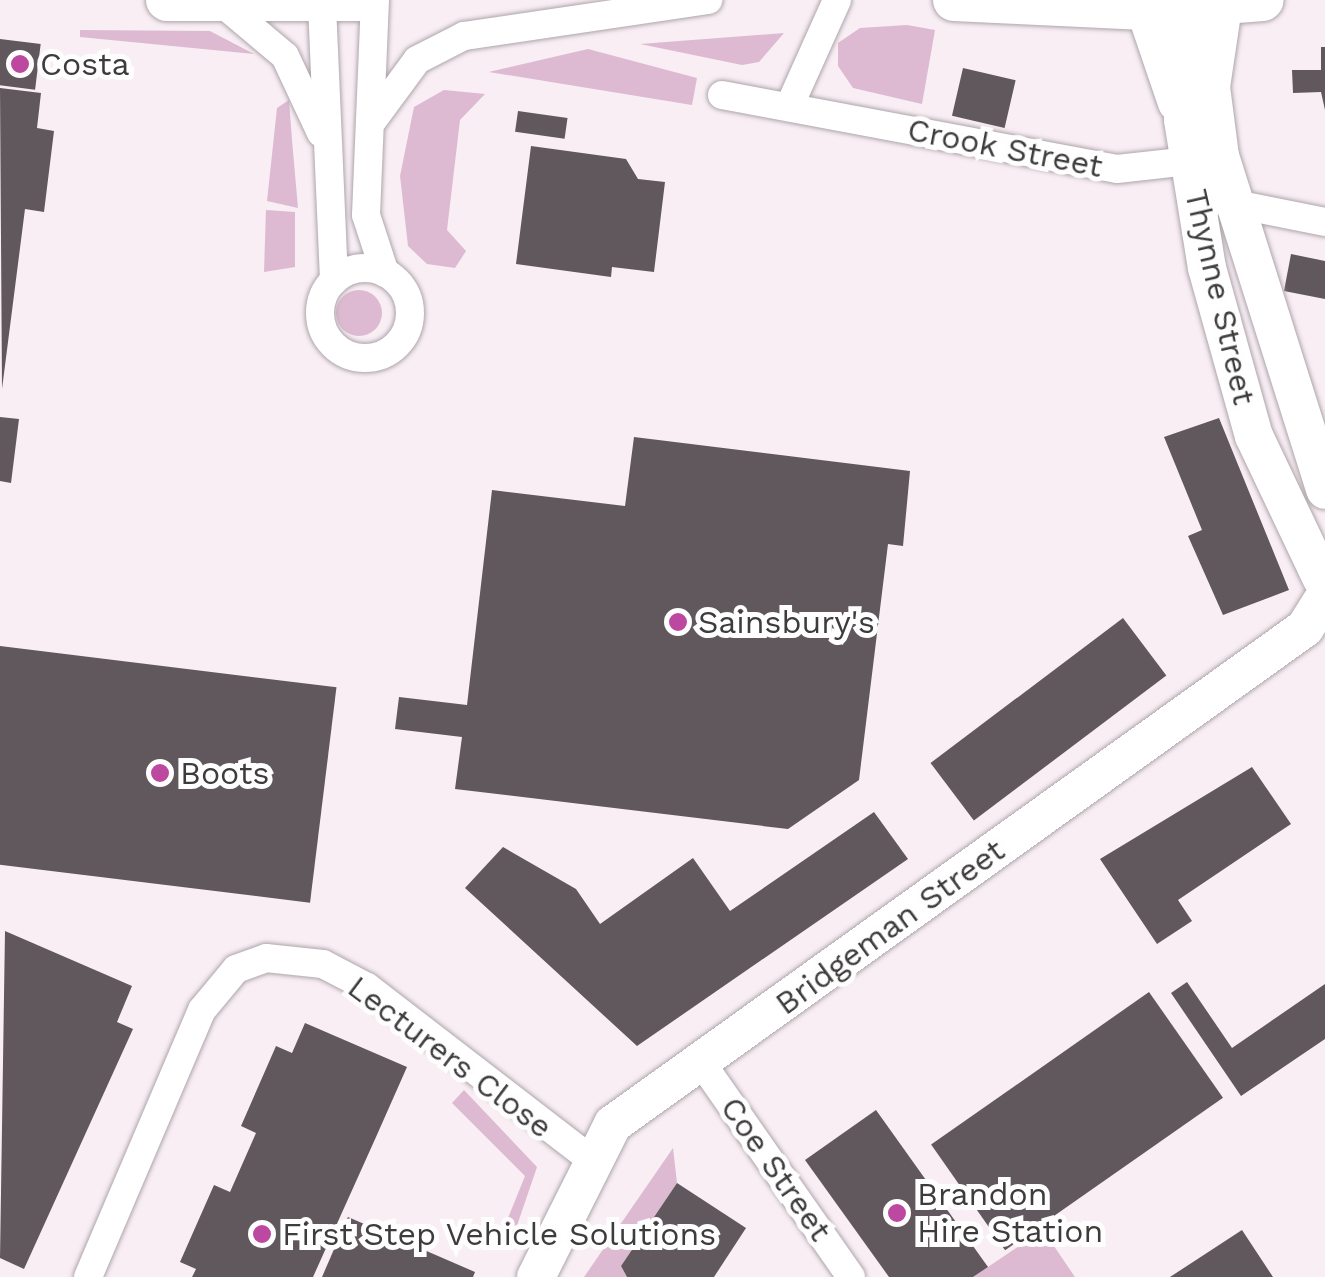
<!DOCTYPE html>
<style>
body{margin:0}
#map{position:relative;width:1325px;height:1277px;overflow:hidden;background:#f8eef4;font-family:"Work Sans",sans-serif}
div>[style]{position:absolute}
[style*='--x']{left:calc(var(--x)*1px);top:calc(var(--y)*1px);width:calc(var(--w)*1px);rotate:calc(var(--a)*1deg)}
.green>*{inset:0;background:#ddbad1}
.round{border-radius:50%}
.building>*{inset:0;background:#60585d;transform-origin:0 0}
.roads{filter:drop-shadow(0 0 2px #aea5ab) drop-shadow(0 0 2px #aea5ab)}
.street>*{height:28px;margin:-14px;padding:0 14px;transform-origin:14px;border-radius:14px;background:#fff}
.street>.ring{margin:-14px;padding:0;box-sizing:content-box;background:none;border:28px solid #fff;border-radius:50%}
.secondary>*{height:38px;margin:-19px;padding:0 19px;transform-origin:19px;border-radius:19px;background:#fff}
.primary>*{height:42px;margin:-21px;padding:0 21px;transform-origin:21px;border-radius:21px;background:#fff}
.dots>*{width:28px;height:28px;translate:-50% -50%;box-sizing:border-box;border:5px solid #fefefe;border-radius:50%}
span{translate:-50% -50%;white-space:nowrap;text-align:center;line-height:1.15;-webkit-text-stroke:10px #fefefe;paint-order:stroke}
.poi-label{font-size:32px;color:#3e3b3d}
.left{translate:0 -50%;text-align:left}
.street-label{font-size:32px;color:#3e3b3d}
</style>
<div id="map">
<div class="green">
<div style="clip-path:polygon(907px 25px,935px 30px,922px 104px,853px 88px,838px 66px,838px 43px,860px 28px)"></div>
<div style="clip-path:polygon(80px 30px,210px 31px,254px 54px,80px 37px)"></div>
<div style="clip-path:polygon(784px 33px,759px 62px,742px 65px,640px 44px)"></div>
<div style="clip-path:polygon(588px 49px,697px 78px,692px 105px,489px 72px)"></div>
<div style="clip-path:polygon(444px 90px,485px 94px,460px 120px,447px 230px,466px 251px,455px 268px,427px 264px,408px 246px,400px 176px,414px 107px)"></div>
<div style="clip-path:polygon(289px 100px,292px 140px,298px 208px,267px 201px,277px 108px)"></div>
<div style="clip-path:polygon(266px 210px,295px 212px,295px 267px,264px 272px)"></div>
<div class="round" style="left:336px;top:290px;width:46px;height:46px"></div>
<div style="clip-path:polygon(464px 1090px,537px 1167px,509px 1249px,497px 1245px,525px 1176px,452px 1103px)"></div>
<div style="clip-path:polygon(673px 1148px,677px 1183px,621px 1266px,627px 1277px,584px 1277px)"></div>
<div style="clip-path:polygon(1043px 1230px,1075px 1277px,973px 1277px)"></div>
</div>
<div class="building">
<div style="left:0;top:39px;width:41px;height:46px;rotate:7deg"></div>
<div style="clip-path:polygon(1321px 47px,1325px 47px,1325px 110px,1321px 92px,1293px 93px,1292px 70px,1321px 70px)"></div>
<div style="left:963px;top:68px;width:54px;height:49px;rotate:13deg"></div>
<div style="clip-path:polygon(0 88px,41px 93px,37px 128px,54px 131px,44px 212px,25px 209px,2px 389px)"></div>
<div style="left:518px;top:111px;width:50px;height:21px;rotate:8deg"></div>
<div style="clip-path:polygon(531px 146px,626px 159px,638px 179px,665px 182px,654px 272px,612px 267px,611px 277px,516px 264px)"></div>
<div style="clip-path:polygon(1291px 254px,1325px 261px,1325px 299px,1284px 291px)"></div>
<div style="clip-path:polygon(0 417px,19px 419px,11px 483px,0 481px)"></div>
<div style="clip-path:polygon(1219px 418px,1289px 590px,1223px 615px,1188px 536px,1202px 530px,1164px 437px)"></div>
<div style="clip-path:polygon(634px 437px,910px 471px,903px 546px,888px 544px,859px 780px,788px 829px,455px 789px,462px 737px,395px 729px,399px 697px,467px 705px,492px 490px,625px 506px)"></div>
<div style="left:1123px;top:618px;width:72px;height:241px;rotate:53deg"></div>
<div style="left:0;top:646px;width:339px;height:217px;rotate:7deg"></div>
<div style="clip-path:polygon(1252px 767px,1291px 824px,1178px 900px,1192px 921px,1157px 944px,1100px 859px)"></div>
<div style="clip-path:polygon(874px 812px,908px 859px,637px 1046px,465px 888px,503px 847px,576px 889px,600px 924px,693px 858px,730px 911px)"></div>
<div style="clip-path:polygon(5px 931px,132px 986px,117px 1022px,133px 1029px,24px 1269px,0 1258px)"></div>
<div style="clip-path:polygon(1187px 982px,1232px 1048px,1325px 984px,1325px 1039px,1241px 1096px,1171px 993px)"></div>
<div style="left:1149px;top:992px;width:129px;height:266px;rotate:55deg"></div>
<div style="clip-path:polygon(305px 1023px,407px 1067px,376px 1137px,313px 1277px,192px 1277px,196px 1269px,180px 1262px,214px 1185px,230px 1192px,256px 1133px,241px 1126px,276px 1046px,292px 1053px)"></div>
<div style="clip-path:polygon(876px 1110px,988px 1267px,973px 1277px,889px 1277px,805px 1160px)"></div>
<div style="clip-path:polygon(677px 1183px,746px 1228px,714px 1277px,627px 1277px,621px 1266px)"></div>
<div style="clip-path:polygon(348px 1217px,475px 1272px,473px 1277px,322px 1277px)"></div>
<div style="clip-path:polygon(1242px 1230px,1273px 1277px,1170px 1277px)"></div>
</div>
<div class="roads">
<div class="street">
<div style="--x:375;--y:0;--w:215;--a:92.4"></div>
<div style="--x:366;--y:215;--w:61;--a:71.9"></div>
<div style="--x:222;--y:3;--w:82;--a:40.1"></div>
<div style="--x:285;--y:56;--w:85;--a:64.9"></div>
<div style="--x:322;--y:5;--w:276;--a:87.5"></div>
<div style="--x:722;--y:95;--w:402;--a:10.6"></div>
<div style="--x:1117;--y:169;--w:92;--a:-6.3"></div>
<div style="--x:789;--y:107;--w:117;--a:-65.8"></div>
<div style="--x:373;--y:120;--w:74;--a:-53.7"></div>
<div style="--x:417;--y:60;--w:53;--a:-27.1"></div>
<div style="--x:464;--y:36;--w:247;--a:-8.4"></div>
<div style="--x:1240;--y:205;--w:87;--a:11.3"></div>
<div class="ring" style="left:320px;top:268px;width:62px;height:62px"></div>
<div style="--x:701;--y:1062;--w:262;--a:55.1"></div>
<div style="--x:88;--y:1277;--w:290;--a:-66.9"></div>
<div style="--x:202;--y:1010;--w:53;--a:-50.3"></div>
<div style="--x:236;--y:969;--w:32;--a:-20"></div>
<div style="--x:266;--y:958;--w:57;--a:6"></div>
<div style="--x:323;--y:964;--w:50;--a:27.6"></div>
<div style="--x:367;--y:987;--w:280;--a:37.6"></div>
</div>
<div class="secondary">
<div style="--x:1190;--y:0;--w:120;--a:93.3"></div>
<div style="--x:1183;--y:120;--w:150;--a:80.8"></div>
<div style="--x:1207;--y:268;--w:174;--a:74.4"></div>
<div style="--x:1254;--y:436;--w:158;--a:64.6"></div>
<div style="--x:1224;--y:0;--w:88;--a:98.5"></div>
<div style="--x:1211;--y:87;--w:70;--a:82.6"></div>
<div style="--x:1220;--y:156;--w:350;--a:72.5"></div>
<div style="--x:1145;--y:9;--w:99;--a:71.2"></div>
<div style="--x:536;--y:1277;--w:171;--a:-63.3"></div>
<div style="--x:613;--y:1124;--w:851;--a:-35.63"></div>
<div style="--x:1305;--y:628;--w:31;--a:-58"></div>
</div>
<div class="primary">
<div style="--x:167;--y:0;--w:195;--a:0"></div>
<div style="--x:954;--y:0;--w:191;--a:2.7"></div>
<div style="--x:1145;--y:9;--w:118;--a:-4.4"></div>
</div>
</div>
<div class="dots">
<div style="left:20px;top:64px;background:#bd489f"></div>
<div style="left:678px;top:622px;background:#bd489f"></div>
<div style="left:160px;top:773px;background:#bd489f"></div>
<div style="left:897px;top:1213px;background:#bd489f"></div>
<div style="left:262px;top:1234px;background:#bd489f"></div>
</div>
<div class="poi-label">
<span class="left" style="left:40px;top:64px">Costa</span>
<span class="left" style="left:698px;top:622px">Sainsbury's</span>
<span class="left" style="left:180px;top:773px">Boots</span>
<span class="left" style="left:917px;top:1213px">Brandon<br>Hire Station</span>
<span class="left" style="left:282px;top:1234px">First Step Vehicle Solutions</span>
</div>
<div class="street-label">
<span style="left:1005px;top:148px;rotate:11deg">Crook Street</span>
<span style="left:1220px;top:297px;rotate:77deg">Thynne Street</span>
<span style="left:890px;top:927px;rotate:-36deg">Bridgeman Street</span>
<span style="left:450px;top:1057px;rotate:37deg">Lecturers Close</span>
<span style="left:776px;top:1169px;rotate:55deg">Coe Street</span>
</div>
</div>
